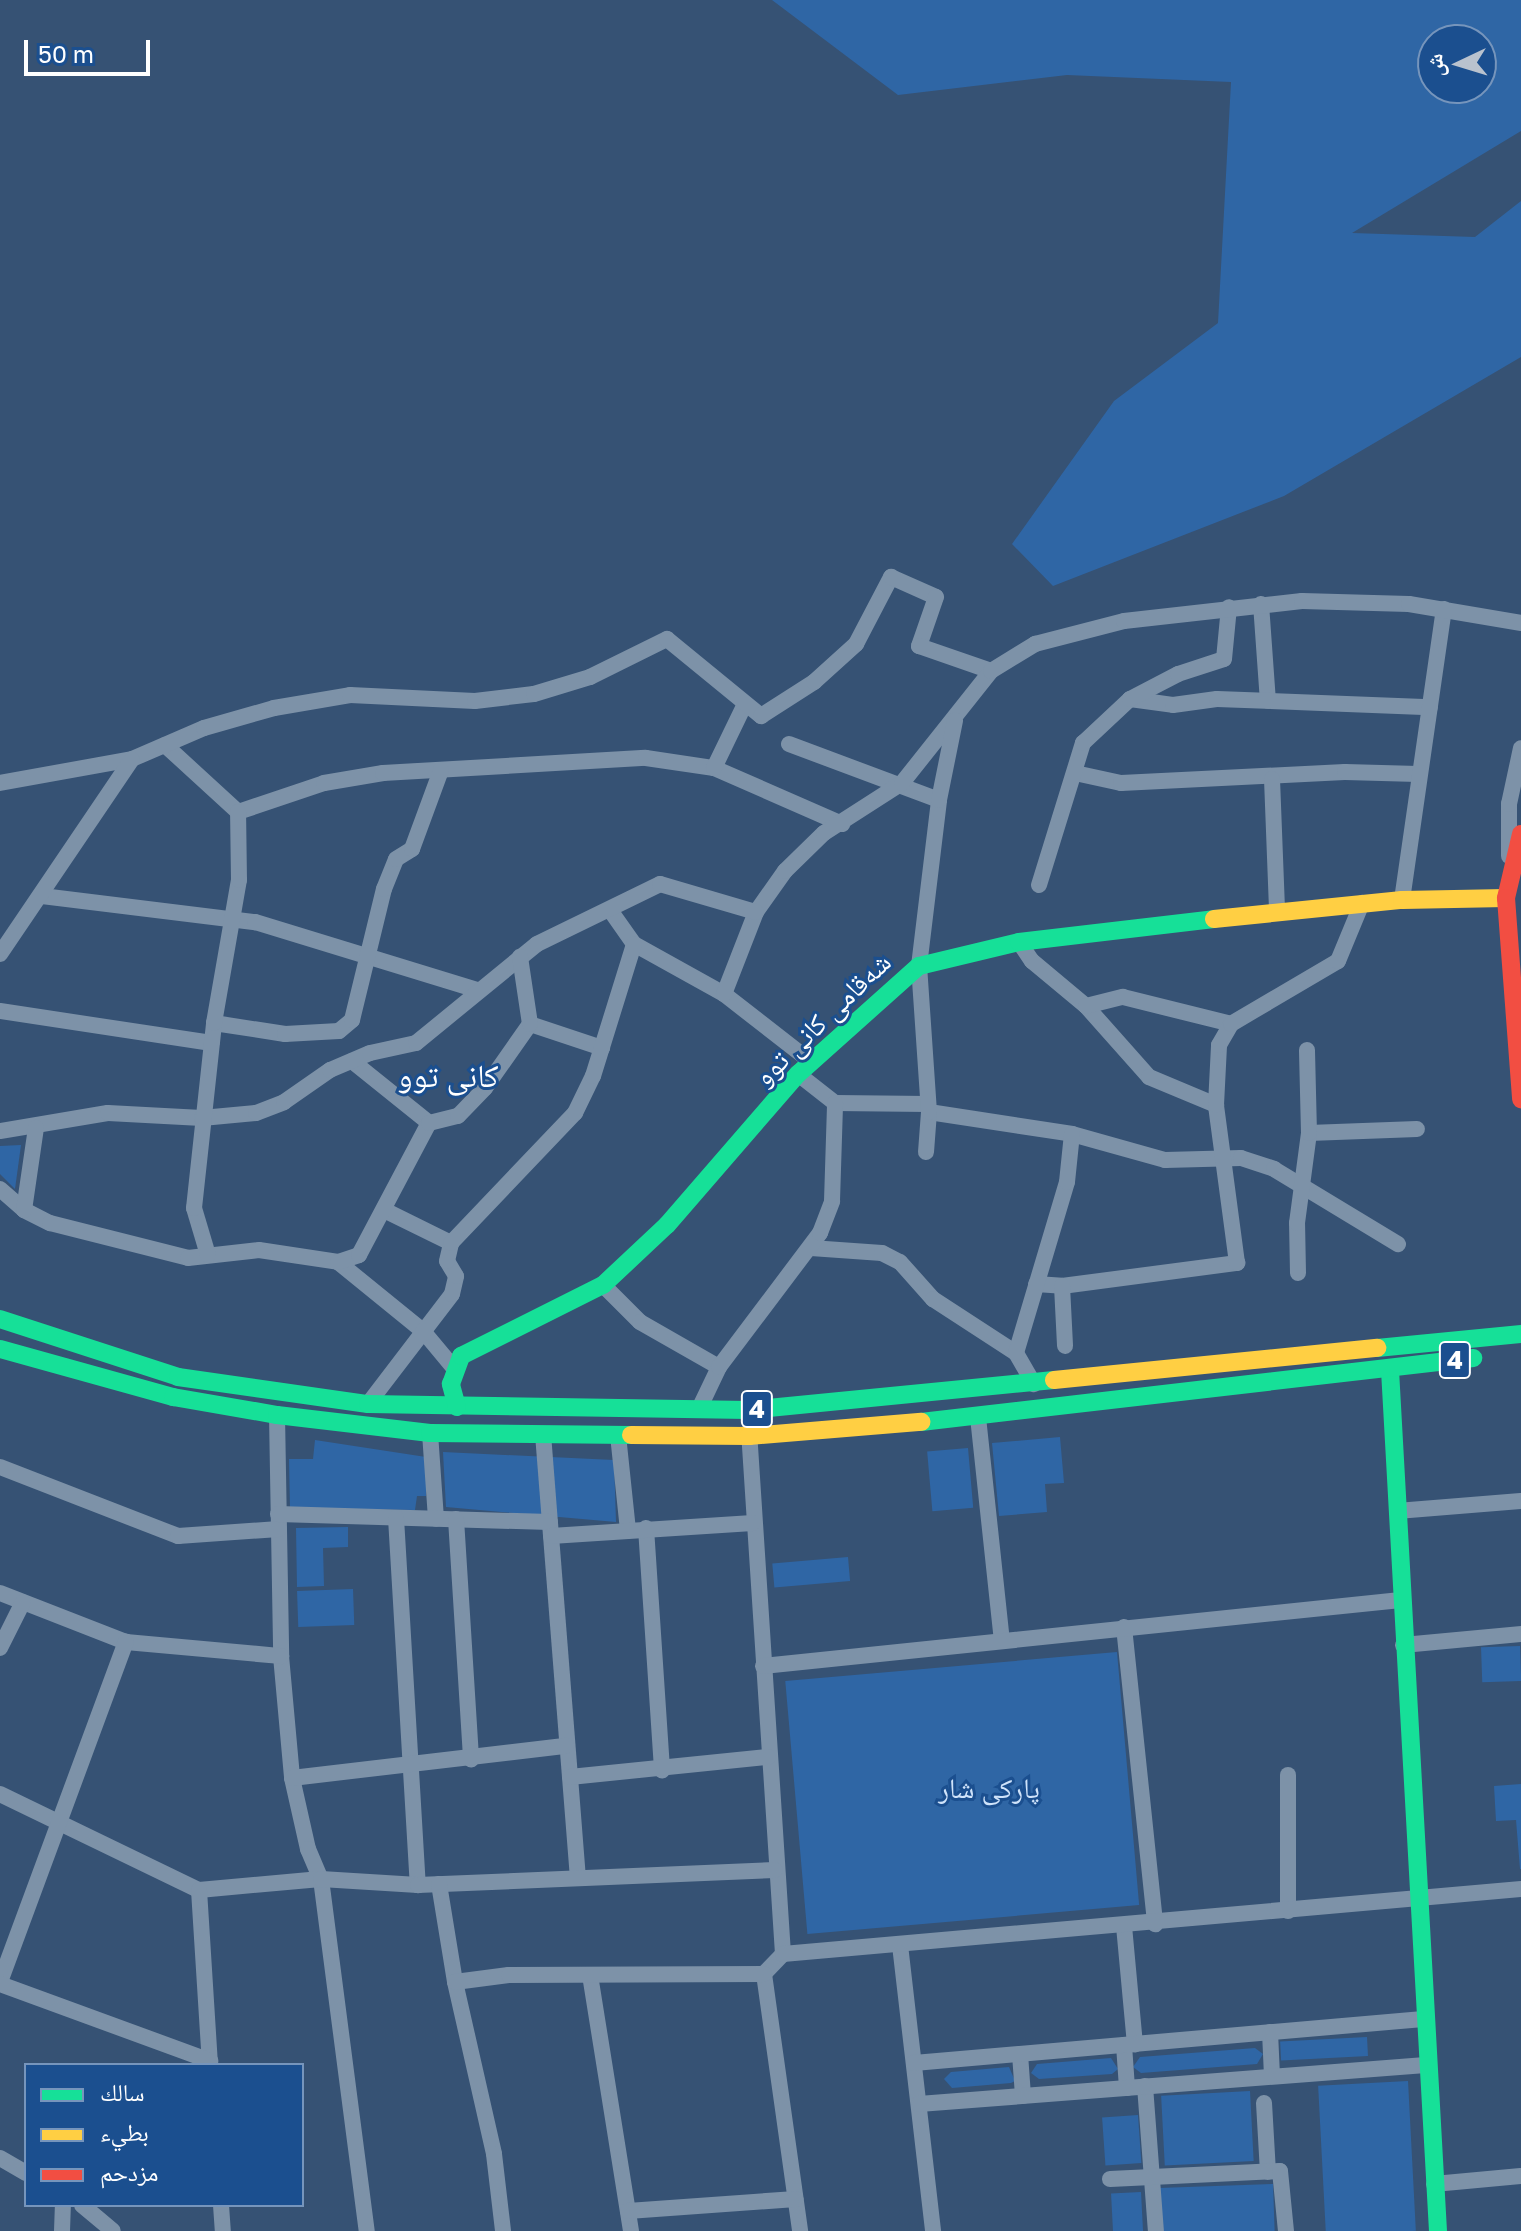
<!DOCTYPE html>
<meta charset="utf-8">
<style>
body{margin:0}
#map{position:relative;width:1521px;height:2231px;overflow:hidden;background:#365274;font-family:"Golos Text","Noto Naskh Arabic",sans-serif}
div>[style]{position:absolute}
[style*='--x']{left:calc(var(--x)*1px);top:calc(var(--y)*1px);width:calc(var(--w)*1px);rotate:calc(var(--a)*1deg)}
.green>*{inset:0;background:#2f66a5;transform-origin:0 0}
.street>*{height:16px;margin:-8px;padding:0 8px;transform-origin:8px;border-radius:8px;background:#7d92a8}
.fast>*{height:18px;margin:-9px;padding:0 9px;transform-origin:9px;border-radius:9px;background:#16e098}
.slow>*{height:18px;margin:-9px;padding:0 9px;transform-origin:9px;border-radius:9px;background:#ffcf43}
.jam>*{height:18px;margin:-9px;padding:0 9px;transform-origin:9px;border-radius:9px;background:#f24e42}
span{translate:-50% -50%;white-space:nowrap;text-align:center;line-height:1.15;-webkit-text-stroke:6px #1b4f8f;paint-order:stroke}
.shield-label span{padding:2px 6px;background:#1b4f8f;border:2px solid;border-radius:6px;-webkit-text-stroke-width:0}
.shield-label{font-size:26px;color:#fff;font-weight:700}
.street-label{font-size:28px;color:#fff}
.park-label{font-size:28px;color:#cfe3fa}
.quarter-label{font-size:32px;color:#fff}
.legend{position:absolute;left:24px;top:2063px;width:280px;height:144px;box-sizing:border-box;background:#1b4f8f;border:2px solid #7695bc;margin:0;padding:10px 14px;list-style:none;font-size:24px;color:#fff}
.legend li{display:flex;align-items:center;gap:16px;height:40px}
.legend b{width:40px;border:2px solid #7695bc}
.north{position:absolute;left:1417px;top:24px;width:80px;height:80px;box-sizing:border-box;background:#1b4f8f;border:2px solid #7695bc;border-radius:50%;rotate:266deg;font-size:22px;font-weight:700;line-height:32px;text-align:center;color:#fff}
.north::after{content:'';display:block;margin:auto;width:28px;height:36px;background:#b9c2ce;clip-path:polygon(50% 0,100% 100%,50% 72%,0 100%)}
.scale{position:absolute;left:24px;top:40px;width:126px;height:36px;box-sizing:border-box;border:4px solid #fff;border-top:0;padding-left:10px;font-size:24px;line-height:28px;white-space:nowrap;color:#fff;-webkit-text-stroke:6px #1b4f8f;paint-order:stroke}
</style>
<div id="map">
<div class="green">
<div style="clip-path:polygon(evenodd,772px 0,1521px 0,1521px 131px,1352px 233px,1475px 237px,1521px 201px,1521px 357px,1284px 496px,1053px 586px,1012px 544px,1114px 401px,1218px 323px,1231px 82px,1067px 75px,898px 95px,772px 0,1433px 40px,1481px 40px,1481px 88px,1433px 88px,1433px 40px)"></div>
<div style="clip-path:polygon(21px 1145px,15px 1189px,0 1174px,0 1146px)"></div>
<div style="clip-path:polygon(1060px 1437px,1064px 1483px,1045px 1484px,1047px 1512px,999px 1516px,992px 1443px)"></div>
<div style="clip-path:polygon(315px 1440px,426px 1457px,426px 1496px,417px 1496px,415px 1510px,290px 1508px,289px 1459px,313px 1459px)"></div>
<div style="left:968px;top:1448px;width:60px;height:41px;rotate:85deg"></div>
<div style="clip-path:polygon(443px 1452px,614px 1460px,616px 1522px,446px 1507px)"></div>
<div style="clip-path:polygon(348px 1527px,348px 1547px,323px 1548px,324px 1586px,297px 1587px,296px 1528px)"></div>
<div style="left:848px;top:1557px;width:24px;height:76px;rotate:85deg"></div>
<div style="left:353px;top:1589px;width:36px;height:56px;rotate:88deg"></div>
<div style="left:1520px;top:1646px;width:35px;height:39px;rotate:88deg"></div>
<div style="left:1117px;top:1652px;width:254px;height:333px;rotate:85deg"></div>
<div style="clip-path:polygon(1521px 1784px,1521px 1869px,1520px 1869px,1516px 1820px,1496px 1821px,1494px 1786px)"></div>
<div style="left:1367px;top:2037px;width:19px;height:87px;rotate:87deg"></div>
<div style="clip-path:polygon(1255px 2048px,1263px 2054px,1257px 2064px,1141px 2073px,1133px 2067px,1140px 2057px)"></div>
<div style="clip-path:polygon(1111px 2058px,1118px 2069px,1112px 2074px,1039px 2079px,1031px 2073px,1037px 2064px)"></div>
<div style="clip-path:polygon(1009px 2067px,1015px 2081px,1011px 2083px,952px 2088px,944px 2079px,951px 2072px)"></div>
<div style="left:1408px;top:2081px;width:150px;height:90px;rotate:87deg"></div>
<div style="left:1250px;top:2091px;width:70px;height:89px;rotate:87deg"></div>
<div style="left:1138px;top:2115px;width:48px;height:36px;rotate:86deg"></div>
<div style="left:1273px;top:2184px;width:47px;height:114px;rotate:88deg"></div>
<div style="left:1141px;top:2192px;width:39px;height:30px;rotate:87deg"></div>
</div>
<div class="street">
<div style="--x:1261;--y:604;--w:97;--a:85.9"></div>
<div style="--x:1130;--y:699;--w:43;--a:7.9"></div>
<div style="--x:1173;--y:705;--w:44;--a:-7.8"></div>
<div style="--x:1217;--y:699;--w:213;--a:2.2"></div>
<div style="--x:789;--y:744;--w:160;--a:20.5"></div>
<div style="--x:165;--y:745;--w:99;--a:42.5"></div>
<div style="--x:238;--y:812;--w:91;--a:-18.6"></div>
<div style="--x:324;--y:783;--w:60;--a:-9.6"></div>
<div style="--x:383;--y:773;--w:263;--a:-3.3"></div>
<div style="--x:646;--y:758;--w:69;--a:8.4"></div>
<div style="--x:714;--y:768;--w:140;--a:23.6"></div>
<div style="--x:714;--y:768;--w:69;--a:-64.2"></div>
<div style="--x:1075;--y:773;--w:47;--a:12.3"></div>
<div style="--x:1121;--y:783;--w:224;--a:-2.8"></div>
<div style="--x:1345;--y:772;--w:73;--a:1.6"></div>
<div style="--x:1272;--y:779;--w:132;--a:87.8"></div>
<div style="--x:0;--y:783;--w:134;--a:-10.3"></div>
<div style="--x:132;--y:759;--w:78;--a:-23.3"></div>
<div style="--x:204;--y:728;--w:73;--a:-15.9"></div>
<div style="--x:274;--y:708;--w:77;--a:-9.7"></div>
<div style="--x:350;--y:695;--w:125;--a:2.7"></div>
<div style="--x:475;--y:701;--w:59;--a:-6.8"></div>
<div style="--x:534;--y:694;--w:59;--a:-16.9"></div>
<div style="--x:590;--y:677;--w:86;--a:-26.3"></div>
<div style="--x:667;--y:639;--w:122;--a:39.3"></div>
<div style="--x:761;--y:716;--w:63;--a:-32.7"></div>
<div style="--x:814;--y:682;--w:57;--a:-42.1"></div>
<div style="--x:856;--y:644;--w:76;--a:-62.4"></div>
<div style="--x:891;--y:577;--w:49;--a:24"></div>
<div style="--x:936;--y:597;--w:52;--a:109.1"></div>
<div style="--x:919;--y:646;--w:76;--a:19.1"></div>
<div style="--x:1509;--y:856;--w:52;--a:-90"></div>
<div style="--x:1509;--y:804;--w:57;--a:-77.9"></div>
<div style="--x:1039;--y:885;--w:149;--a:-72.8"></div>
<div style="--x:1083;--y:743;--w:64;--a:-43.1"></div>
<div style="--x:1130;--y:699;--w:54;--a:-27.5"></div>
<div style="--x:1178;--y:674;--w:48;--a:-18.1"></div>
<div style="--x:1224;--y:659;--w:52;--a:-84.5"></div>
<div style="--x:42;--y:896;--w:215;--a:7"></div>
<div style="--x:255;--y:922;--w:232;--a:17"></div>
<div style="--x:1402;--y:900;--w:294;--a:-81.8"></div>
<div style="--x:610;--y:910;--w:42;--a:54.8"></div>
<div style="--x:634;--y:944;--w:103;--a:29.1"></div>
<div style="--x:724;--y:994;--w:109;--a:37.9"></div>
<div style="--x:1019;--y:942;--w:23;--a:56"></div>
<div style="--x:1032;--y:961;--w:70;--a:39.8"></div>
<div style="--x:1086;--y:1006;--w:95;--a:48.4"></div>
<div style="--x:1149;--y:1077;--w:73;--a:22.7"></div>
<div style="--x:0;--y:954;--w:235;--a:-55.9"></div>
<div style="--x:724;--y:994;--w:88;--a:-68.7"></div>
<div style="--x:756;--y:912;--w:50;--a:-54.7"></div>
<div style="--x:785;--y:871;--w:54;--a:-44.3"></div>
<div style="--x:824;--y:833;--w:93;--a:-32.7"></div>
<div style="--x:902;--y:783;--w:143;--a:-51.5"></div>
<div style="--x:991;--y:671;--w:52;--a:-31.5"></div>
<div style="--x:1035;--y:644;--w:92;--a:-14.5"></div>
<div style="--x:1124;--y:621;--w:179;--a:-6.4"></div>
<div style="--x:1302;--y:601;--w:107;--a:1.6"></div>
<div style="--x:1409;--y:604;--w:114;--a:9.6"></div>
<div style="--x:1086;--y:1006;--w:38;--a:-14"></div>
<div style="--x:1123;--y:997;--w:111;--a:14"></div>
<div style="--x:0;--y:1011;--w:214;--a:8.6"></div>
<div style="--x:214;--y:1023;--w:72;--a:8.8"></div>
<div style="--x:285;--y:1034;--w:54;--a:-3.2"></div>
<div style="--x:339;--y:1031;--w:17;--a:-40"></div>
<div style="--x:352;--y:1020;--w:135;--a:-76.3"></div>
<div style="--x:384;--y:889;--w:32;--a:-68"></div>
<div style="--x:396;--y:859;--w:19;--a:-32"></div>
<div style="--x:412;--y:849;--w:84;--a:-69.8"></div>
<div style="--x:530;--y:1024;--w:76;--a:18.4"></div>
<div style="--x:352;--y:1061;--w:99;--a:38.8"></div>
<div style="--x:798;--y:1074;--w:47;--a:38.1"></div>
<div style="--x:835;--y:1103;--w:93;--a:0.6"></div>
<div style="--x:929;--y:1112;--w:145;--a:8.7"></div>
<div style="--x:1072;--y:1134;--w:97;--a:15.6"></div>
<div style="--x:1165;--y:1160;--w:76;--a:-1.5"></div>
<div style="--x:1241;--y:1158;--w:35;--a:18"></div>
<div style="--x:1274;--y:1169;--w:145;--a:31.2"></div>
<div style="--x:0;--y:1131;--w:109;--a:-9.5"></div>
<div style="--x:108;--y:1113;--w:94;--a:3"></div>
<div style="--x:202;--y:1118;--w:54;--a:-5.3"></div>
<div style="--x:256;--y:1113;--w:30;--a:-21"></div>
<div style="--x:284;--y:1102;--w:56;--a:-34.8"></div>
<div style="--x:330;--y:1070;--w:43;--a:-23"></div>
<div style="--x:370;--y:1053;--w:47;--a:-12.3"></div>
<div style="--x:416;--y:1043;--w:156;--a:-39.3"></div>
<div style="--x:537;--y:944;--w:137;--a:-26"></div>
<div style="--x:660;--y:884;--w:100;--a:16.3"></div>
<div style="--x:1309;--y:1133;--w:108;--a:-2.1"></div>
<div style="--x:926;--y:1152;--w:40;--a:-85.7"></div>
<div style="--x:929;--y:1112;--w:146;--a:-93.9"></div>
<div style="--x:919;--y:966;--w:167;--a:-83.1"></div>
<div style="--x:939;--y:800;--w:81;--a:-78.6"></div>
<div style="--x:0;--y:1189;--w:32;--a:41"></div>
<div style="--x:24;--y:1210;--w:29;--a:27"></div>
<div style="--x:50;--y:1223;--w:142;--a:14.2"></div>
<div style="--x:188;--y:1258;--w:71;--a:-6.4"></div>
<div style="--x:259;--y:1250;--w:80;--a:8.6"></div>
<div style="--x:338;--y:1262;--w:109;--a:39.1"></div>
<div style="--x:423;--y:1331;--w:47;--a:50.2"></div>
<div style="--x:24;--y:1210;--w:83;--a:-81.7"></div>
<div style="--x:384;--y:1210;--w:75;--a:26.2"></div>
<div style="--x:811;--y:1248;--w:71;--a:4"></div>
<div style="--x:882;--y:1253;--w:20;--a:27"></div>
<div style="--x:900;--y:1262;--w:50;--a:48.3"></div>
<div style="--x:933;--y:1299;--w:99;--a:33"></div>
<div style="--x:1016;--y:1353;--w:36;--a:60"></div>
<div style="--x:208;--y:1255;--w:49;--a:-106.6"></div>
<div style="--x:194;--y:1208;--w:186;--a:-83.8"></div>
<div style="--x:214;--y:1023;--w:145;--a:-80.1"></div>
<div style="--x:239;--y:880;--w:68;--a:-90.8"></div>
<div style="--x:338;--y:1262;--w:22;--a:-18"></div>
<div style="--x:359;--y:1255;--w:149;--a:-62.1"></div>
<div style="--x:429;--y:1123;--w:30;--a:-14"></div>
<div style="--x:458;--y:1116;--w:39;--a:-46"></div>
<div style="--x:485;--y:1088;--w:78;--a:-54.9"></div>
<div style="--x:530;--y:1024;--w:68;--a:-98.5"></div>
<div style="--x:1298;--y:1273;--w:50;--a:-91.1"></div>
<div style="--x:1297;--y:1223;--w:91;--a:-82.4"></div>
<div style="--x:1309;--y:1133;--w:83;--a:-91.4"></div>
<div style="--x:1036;--y:1284;--w:26;--a:4"></div>
<div style="--x:1062;--y:1286;--w:177;--a:-7.5"></div>
<div style="--x:1237;--y:1263;--w:159;--a:-97.6"></div>
<div style="--x:1216;--y:1105;--w:60;--a:-87.1"></div>
<div style="--x:1219;--y:1045;--w:24;--a:-60"></div>
<div style="--x:1231;--y:1024;--w:124;--a:-30.5"></div>
<div style="--x:1338;--y:961;--w:63;--a:-67.5"></div>
<div style="--x:603;--y:1285;--w:52;--a:45"></div>
<div style="--x:640;--y:1322;--w:91;--a:29.7"></div>
<div style="--x:1062;--y:1286;--w:60;--a:87.1"></div>
<div style="--x:1016;--y:1353;--w:178;--a:-73.4"></div>
<div style="--x:1067;--y:1182;--w:48;--a:-84.1"></div>
<div style="--x:368;--y:1404;--w:138;--a:-52.6"></div>
<div style="--x:452;--y:1294;--w:18;--a:-77"></div>
<div style="--x:456;--y:1276;--w:17;--a:-121"></div>
<div style="--x:447;--y:1261;--w:18;--a:-77"></div>
<div style="--x:451;--y:1243;--w:180;--a:-46.4"></div>
<div style="--x:575;--y:1113;--w:41;--a:-64.1"></div>
<div style="--x:593;--y:1076;--w:138;--a:-72.7"></div>
<div style="--x:699;--y:1409;--w:47;--a:-64.5"></div>
<div style="--x:719;--y:1367;--w:168;--a:-53"></div>
<div style="--x:820;--y:1233;--w:34;--a:-69"></div>
<div style="--x:832;--y:1201;--w:98;--a:-88.2"></div>
<div style="--x:277;--y:1415;--w:241;--a:89"></div>
<div style="--x:281;--y:1656;--w:122;--a:84.8"></div>
<div style="--x:292;--y:1778;--w:73;--a:77.3"></div>
<div style="--x:308;--y:1849;--w:33;--a:67"></div>
<div style="--x:321;--y:1879;--w:355;--a:82.6"></div>
<div style="--x:978;--y:1417;--w:225;--a:83.9"></div>
<div style="--x:749;--y:1431;--w:524;--a:86.28"></div>
<div style="--x:783;--y:1954;--w:28;--a:134"></div>
<div style="--x:764;--y:1974;--w:260;--a:82"></div>
<div style="--x:430;--y:1433;--w:86;--a:86"></div>
<div style="--x:543;--y:1434;--w:442;--a:85.5"></div>
<div style="--x:618;--y:1435;--w:96;--a:84"></div>
<div style="--x:0;--y:1467;--w:191;--a:21.2"></div>
<div style="--x:178;--y:1536;--w:101;--a:-4"></div>
<div style="--x:1397;--y:1511;--w:124;--a:-4.6"></div>
<div style="--x:278;--y:1514;--w:272;--a:1.7"></div>
<div style="--x:396;--y:1518;--w:368;--a:86.6"></div>
<div style="--x:456;--y:1519;--w:241;--a:86.4"></div>
<div style="--x:646;--y:1528;--w:243;--a:86.2"></div>
<div style="--x:551;--y:1536;--w:202;--a:-3.7"></div>
<div style="--x:0;--y:1593;--w:135;--a:21.3"></div>
<div style="--x:126;--y:1642;--w:156;--a:5.2"></div>
<div style="--x:1124;--y:1627;--w:299;--a:84"></div>
<div style="--x:1403;--y:1645;--w:119;--a:-5.3"></div>
<div style="--x:0;--y:1648;--w:51;--a:-63.4"></div>
<div style="--x:763;--y:1666;--w:641;--a:-5.91"></div>
<div style="--x:570;--y:1777;--w:199;--a:-5.8"></div>
<div style="--x:292;--y:1778;--w:276;--a:-6.7"></div>
<div style="--x:0;--y:1794;--w:221;--a:25.8"></div>
<div style="--x:199;--y:1890;--w:122;--a:-5.2"></div>
<div style="--x:321;--y:1879;--w:97;--a:3.5"></div>
<div style="--x:418;--y:1885;--w:357;--a:-2.4"></div>
<div style="--x:439;--y:1884;--w:99;--a:80.7"></div>
<div style="--x:455;--y:1982;--w:176;--a:77.2"></div>
<div style="--x:494;--y:2154;--w:78;--a:83.3"></div>
<div style="--x:199;--y:1890;--w:175;--a:86.4"></div>
<div style="--x:1288;--y:1911;--w:136;--a:-90"></div>
<div style="--x:1124;--y:1926;--w:119;--a:84.7"></div>
<div style="--x:900;--y:1945;--w:288;--a:83.4"></div>
<div style="--x:783;--y:1954;--w:741;--a:-5.03"></div>
<div style="--x:590;--y:1975;--w:259;--a:80.9"></div>
<div style="--x:0;--y:1982;--w:363;--a:-69.7"></div>
<div style="--x:455;--y:1982;--w:54;--a:-7.4"></div>
<div style="--x:509;--y:1975;--w:255;--a:-0.2"></div>
<div style="--x:0;--y:1984;--w:224;--a:20.1"></div>
<div style="--x:1270;--y:2032;--w:44;--a:87.4"></div>
<div style="--x:1124;--y:2045;--w:43;--a:86"></div>
<div style="--x:1020;--y:2054;--w:42;--a:85.9"></div>
<div style="--x:914;--y:2063;--w:511;--a:-4.94"></div>
<div style="--x:1145;--y:2086;--w:145;--a:85.7"></div>
<div style="--x:1264;--y:2103;--w:69;--a:86.7"></div>
<div style="--x:919;--y:2104;--w:508;--a:-4.41"></div>
<div style="--x:0;--y:2158;--w:30;--a:30"></div>
<div style="--x:1110;--y:2179;--w:170;--a:-2.7"></div>
<div style="--x:1280;--y:2171;--w:60;--a:84.3"></div>
<div style="--x:1434;--y:2184;--w:87;--a:-5.3"></div>
<div style="--x:82;--y:2205;--w:40;--a:40"></div>
<div style="--x:221;--y:2205;--w:26;--a:86"></div>
<div style="--x:628;--y:2211;--w:168;--a:-4.1"></div>
<div style="--x:62;--y:2231;--w:26;--a:-88"></div>
</div>
<div class="fast">
<div style="--x:0;--y:1319;--w:187;--a:18"></div>
<div style="--x:178;--y:1377;--w:192;--a:8.1"></div>
<div style="--x:368;--y:1404;--w:380;--a:0.9"></div>
<div style="--x:748;--y:1410;--w:307;--a:-5.6"></div>
<div style="--x:1377;--y:1348;--w:145;--a:-5.6"></div>
<div style="--x:0;--y:1349;--w:180;--a:15.5"></div>
<div style="--x:173;--y:1397;--w:106;--a:9.8"></div>
<div style="--x:277;--y:1415;--w:154;--a:6.7"></div>
<div style="--x:430;--y:1433;--w:201;--a:0.6"></div>
<div style="--x:1390;--y:1370;--w:862;--a:86.81"></div>
<div style="--x:457;--y:1407;--w:24;--a:-105"></div>
<div style="--x:451;--y:1384;--w:30;--a:-70"></div>
<div style="--x:461;--y:1356;--w:159;--a:-26.6"></div>
<div style="--x:603;--y:1285;--w:88;--a:-43.2"></div>
<div style="--x:667;--y:1225;--w:200;--a:-49.1"></div>
<div style="--x:798;--y:1074;--w:162;--a:-41.8"></div>
<div style="--x:919;--y:966;--w:103;--a:-13.5"></div>
<div style="--x:1019;--y:942;--w:196;--a:-6.7"></div>
<div style="--x:921;--y:1422;--w:556;--a:-6.61"></div>
</div>
<div class="slow">
<div style="--x:1214;--y:919;--w:189;--a:-5.8"></div>
<div style="--x:1402;--y:900;--w:104;--a:-1.1"></div>
<div style="--x:1054;--y:1380;--w:325;--a:-5.7"></div>
<div style="--x:631;--y:1435;--w:118;--a:0.5"></div>
<div style="--x:749;--y:1436;--w:173;--a:-4.7"></div>
</div>
<div class="jam">
<div style="--x:1521;--y:834;--w:66;--a:103.2"></div>
<div style="--x:1506;--y:898;--w:202;--a:85.7"></div>
</div>
<div class="shield-label">
<span style="left:1455px;top:1360px">4</span>
<span style="left:757px;top:1409px">4</span>
</div>
<div class="street-label">
<span style="left:822px;top:1019px;rotate:-44deg">شەقامی کانی توو</span>
</div>
<div class="park-label">
<span style="left:989px;top:1788px">پاركى شار</span>
</div>
<div class="quarter-label">
<span style="left:448px;top:1075px">کانی توو</span>
</div>
<ul class="legend">
<li><b style="height:10px;background:#16e098"></b>سالك</li>
<li><b style="height:10px;background:#ffcf43"></b>بطيء</li>
<li><b style="height:10px;background:#f24e42"></b>مزدحم</li>
</ul>
<div class="north">ش</div>
<div class="scale">50 m</div>
</div>
